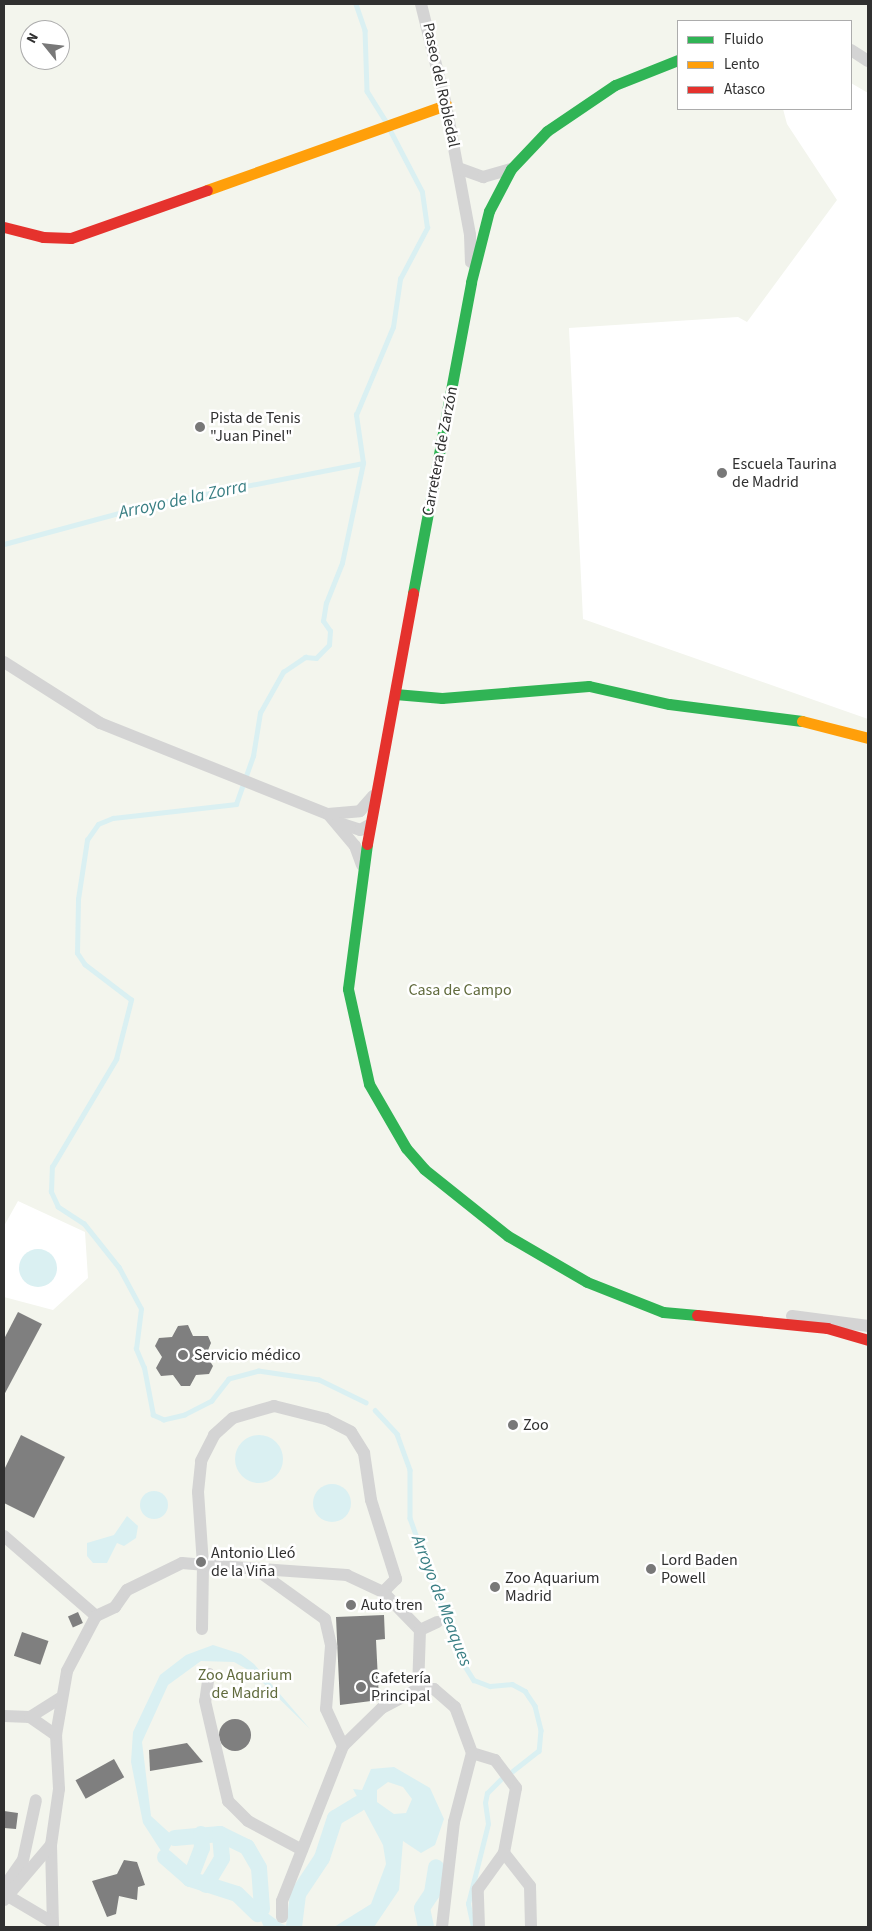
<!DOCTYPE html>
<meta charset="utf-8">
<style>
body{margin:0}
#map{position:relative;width:872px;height:1931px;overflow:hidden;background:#fff;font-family:"Source Sans 3",sans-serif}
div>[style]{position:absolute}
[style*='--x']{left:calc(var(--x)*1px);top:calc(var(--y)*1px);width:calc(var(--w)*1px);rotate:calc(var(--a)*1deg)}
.green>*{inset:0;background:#f3f5ed}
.water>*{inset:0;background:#daf0f2}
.round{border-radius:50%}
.stream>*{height:4.5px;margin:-2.25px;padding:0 2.25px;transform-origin:2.25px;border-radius:2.25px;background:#daf0f2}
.canal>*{height:16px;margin:-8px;padding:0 8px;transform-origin:8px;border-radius:8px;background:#daf0f2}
.building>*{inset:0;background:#7f7f7f;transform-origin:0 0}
.street>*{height:12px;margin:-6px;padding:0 6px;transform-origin:6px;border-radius:6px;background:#d4d4d4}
.fast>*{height:11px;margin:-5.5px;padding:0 5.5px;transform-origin:5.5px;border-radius:5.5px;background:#30b455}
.slow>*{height:11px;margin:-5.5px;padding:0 5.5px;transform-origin:5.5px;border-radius:5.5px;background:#ff9f0a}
.jam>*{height:11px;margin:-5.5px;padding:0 5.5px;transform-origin:5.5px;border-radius:5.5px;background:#e5322d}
.dots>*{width:14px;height:14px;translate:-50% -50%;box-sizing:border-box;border:2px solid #fff;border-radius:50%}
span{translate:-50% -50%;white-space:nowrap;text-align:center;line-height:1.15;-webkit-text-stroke:5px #fff;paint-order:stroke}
.street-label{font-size:16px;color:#303030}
.poi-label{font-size:16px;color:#303030}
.left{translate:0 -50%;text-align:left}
.park-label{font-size:16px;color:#616b3d}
.water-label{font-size:18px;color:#3a7f84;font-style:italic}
.frame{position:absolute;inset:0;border:5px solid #303030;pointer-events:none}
.legend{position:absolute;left:677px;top:20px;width:175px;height:90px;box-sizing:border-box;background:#fff;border:1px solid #acacac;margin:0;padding:6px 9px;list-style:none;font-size:15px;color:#303030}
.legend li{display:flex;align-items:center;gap:10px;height:25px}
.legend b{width:25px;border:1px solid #acacac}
.north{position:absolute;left:20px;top:20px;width:50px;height:50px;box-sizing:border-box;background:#fff;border:1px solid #acacac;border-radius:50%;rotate:299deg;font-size:14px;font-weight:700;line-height:20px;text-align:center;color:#303030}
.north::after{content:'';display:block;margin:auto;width:18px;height:22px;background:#787878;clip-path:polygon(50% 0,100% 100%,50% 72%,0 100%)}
</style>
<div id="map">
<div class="green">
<div style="clip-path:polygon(evenodd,4px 4px,868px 4px,868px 93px,851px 83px,851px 21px,678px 21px,678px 109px,783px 109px,787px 124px,837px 200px,747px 322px,738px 317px,569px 328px,583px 619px,868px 719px,868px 1927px,4px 1927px,4px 1297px,53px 1310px,88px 1278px,85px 1232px,18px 1201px,4px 1226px,4px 4px,30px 30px,60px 30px,60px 60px,30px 60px,30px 30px)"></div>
</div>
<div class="water">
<div class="round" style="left:19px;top:1249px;width:38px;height:38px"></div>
<div class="round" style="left:235px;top:1435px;width:48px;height:48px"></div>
<div class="round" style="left:313px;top:1484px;width:38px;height:38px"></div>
<div class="round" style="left:140px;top:1491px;width:28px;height:28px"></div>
<div style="clip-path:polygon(127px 1516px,138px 1526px,136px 1538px,124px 1546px,117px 1543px,107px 1563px,93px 1563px,87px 1556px,87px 1543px,114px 1535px)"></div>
<div style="clip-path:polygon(213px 1645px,241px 1654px,254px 1664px,310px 1729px,252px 1672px,234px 1662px,201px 1661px,168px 1685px,142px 1742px,151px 1816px,175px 1838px,165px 1857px,143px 1823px,131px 1762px,133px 1732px,160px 1675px,186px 1655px)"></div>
<div style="clip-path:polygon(evenodd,394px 1767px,430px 1788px,444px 1819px,435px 1845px,421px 1853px,403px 1841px,399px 1890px,374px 1927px,334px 1927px,371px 1904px,386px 1864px,383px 1845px,353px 1789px,362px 1790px,371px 1769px,394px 1767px,388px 1782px,403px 1787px,412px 1799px,406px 1813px,394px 1814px,377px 1802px,377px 1790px,388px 1782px)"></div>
<div style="clip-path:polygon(262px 1909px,282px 1924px,289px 1927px,264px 1927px,258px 1914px)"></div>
</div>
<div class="stream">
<div style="--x:356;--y:4;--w:28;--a:71"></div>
<div style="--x:365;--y:30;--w:61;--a:88.1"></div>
<div style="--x:367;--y:91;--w:36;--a:58"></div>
<div style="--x:4;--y:544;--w:150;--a:-15.1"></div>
<div style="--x:149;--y:505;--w:218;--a:-11.1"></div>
<div style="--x:366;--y:1403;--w:52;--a:-153.9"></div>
<div style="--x:319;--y:1380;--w:61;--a:-171.5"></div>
<div style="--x:259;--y:1371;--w:31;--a:165"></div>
<div style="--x:229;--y:1379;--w:28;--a:128"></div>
<div style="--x:212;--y:1401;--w:30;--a:153"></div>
<div style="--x:185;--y:1415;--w:22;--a:167"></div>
<div style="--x:164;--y:1420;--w:12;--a:-156"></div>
<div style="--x:153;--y:1415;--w:48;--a:-100.8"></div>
<div style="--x:144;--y:1368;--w:21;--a:-113"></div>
<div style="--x:136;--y:1349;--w:40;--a:-82.9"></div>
<div style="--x:141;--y:1309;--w:47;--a:-118.2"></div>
<div style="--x:119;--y:1268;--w:56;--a:-128.5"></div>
<div style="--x:84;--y:1224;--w:31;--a:-147"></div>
<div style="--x:58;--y:1207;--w:17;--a:-115"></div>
<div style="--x:51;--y:1192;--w:25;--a:-88"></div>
<div style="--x:52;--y:1167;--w:126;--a:-59.3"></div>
<div style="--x:116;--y:1059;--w:61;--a:-75.7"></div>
<div style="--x:131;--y:1000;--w:58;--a:-142.7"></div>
<div style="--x:85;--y:965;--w:14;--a:-124"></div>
<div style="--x:77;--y:953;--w:54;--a:-88.9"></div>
<div style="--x:78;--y:899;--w:60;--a:-81.3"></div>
<div style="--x:87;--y:840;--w:19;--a:-55"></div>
<div style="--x:98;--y:824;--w:16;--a:-22"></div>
<div style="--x:113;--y:818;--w:124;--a:-6.5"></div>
<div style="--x:236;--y:804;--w:51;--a:-70.5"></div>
<div style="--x:253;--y:756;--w:44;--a:-80.8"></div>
<div style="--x:260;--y:713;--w:47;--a:-60.7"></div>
<div style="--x:283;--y:672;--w:27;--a:-34"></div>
<div style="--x:305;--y:657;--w:11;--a:5"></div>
<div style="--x:316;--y:658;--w:18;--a:-45"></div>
<div style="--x:329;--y:645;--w:14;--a:-86"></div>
<div style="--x:330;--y:631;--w:12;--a:-125"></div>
<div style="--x:323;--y:621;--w:18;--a:-81"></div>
<div style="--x:326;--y:603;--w:43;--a:-68.2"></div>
<div style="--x:342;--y:563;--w:102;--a:-78.1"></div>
<div style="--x:363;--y:463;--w:49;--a:-98.3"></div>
<div style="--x:356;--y:415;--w:95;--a:-67.2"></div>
<div style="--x:393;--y:327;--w:49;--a:-81.7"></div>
<div style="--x:400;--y:279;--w:58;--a:-62.1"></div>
<div style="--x:427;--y:228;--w:36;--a:-98"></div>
<div style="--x:422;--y:192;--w:71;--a:-117.6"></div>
<div style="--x:375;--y:1410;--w:33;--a:47"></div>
<div style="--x:397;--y:1434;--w:38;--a:70"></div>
<div style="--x:410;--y:1470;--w:48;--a:90"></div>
<div style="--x:410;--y:1518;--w:149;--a:70.3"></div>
<div style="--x:460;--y:1658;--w:26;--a:58"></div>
<div style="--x:474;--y:1680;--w:17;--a:21"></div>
<div style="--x:490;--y:1686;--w:22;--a:-5"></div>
<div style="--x:512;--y:1684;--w:15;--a:28"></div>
<div style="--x:525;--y:1691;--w:18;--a:56"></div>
<div style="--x:535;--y:1706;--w:25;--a:76"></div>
<div style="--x:541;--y:1730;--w:21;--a:95"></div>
<div style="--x:539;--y:1751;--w:33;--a:142"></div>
<div style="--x:473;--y:1927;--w:24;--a:-102"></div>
<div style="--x:468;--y:1904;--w:82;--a:-76"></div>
<div style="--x:488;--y:1824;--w:21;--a:-98"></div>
<div style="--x:485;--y:1803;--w:10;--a:-79"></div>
<div style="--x:487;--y:1793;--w:25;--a:-45"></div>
</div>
<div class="canal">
<div style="--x:175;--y:1838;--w:45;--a:-5.1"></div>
<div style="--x:220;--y:1834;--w:30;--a:26"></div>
<div style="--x:247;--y:1847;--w:24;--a:60"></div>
<div style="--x:259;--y:1868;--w:41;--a:85.8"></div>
<div style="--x:165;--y:1857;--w:33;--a:41"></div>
<div style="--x:190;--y:1879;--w:49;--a:17.7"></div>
<div style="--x:237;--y:1894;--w:29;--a:44"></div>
<div style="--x:190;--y:1879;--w:33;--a:-69"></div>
<div style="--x:202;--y:1848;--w:14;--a:-94"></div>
<div style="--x:206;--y:1885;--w:31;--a:-59"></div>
<div style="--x:222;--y:1858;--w:24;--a:-95"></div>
<div style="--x:294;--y:1927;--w:33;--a:-83"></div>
<div style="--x:298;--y:1894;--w:43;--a:-56.3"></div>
<div style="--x:322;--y:1858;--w:42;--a:-72"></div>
<div style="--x:335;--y:1818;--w:27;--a:-31"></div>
<div style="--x:426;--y:1927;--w:19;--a:-102"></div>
<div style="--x:422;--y:1908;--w:18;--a:-56"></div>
<div style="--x:432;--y:1893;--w:26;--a:-81"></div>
</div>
<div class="building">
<div style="clip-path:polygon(18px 1312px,42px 1324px,4px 1395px,4px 1339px)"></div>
<div style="clip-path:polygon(188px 1325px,193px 1336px,208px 1336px,211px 1343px,206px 1355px,213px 1366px,209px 1374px,196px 1375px,190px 1386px,181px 1386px,173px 1375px,161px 1376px,156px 1368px,162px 1357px,155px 1346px,159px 1338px,172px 1337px,178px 1326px)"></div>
<div style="clip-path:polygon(21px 1435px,65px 1457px,34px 1518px,4px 1503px,4px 1470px)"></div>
<div style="left:78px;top:1612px;width:12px;height:11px;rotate:66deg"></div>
<div style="clip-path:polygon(384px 1615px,385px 1639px,376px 1640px,379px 1700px,340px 1705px,336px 1617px)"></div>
<div style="left:22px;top:1632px;width:28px;height:25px;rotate:19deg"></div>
<div class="round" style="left:219px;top:1719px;width:32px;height:32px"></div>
<div style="clip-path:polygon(187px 1743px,203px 1762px,150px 1771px,149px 1750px)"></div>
<div style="left:114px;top:1759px;width:21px;height:44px;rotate:61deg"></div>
<div style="clip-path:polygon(4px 1811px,18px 1813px,16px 1829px,4px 1828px)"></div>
<div style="clip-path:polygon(124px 1860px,137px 1862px,145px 1885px,138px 1887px,137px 1900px,119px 1896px,116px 1914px,107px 1917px,92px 1881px,117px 1874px)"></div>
</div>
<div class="street">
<div style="--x:421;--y:4;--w:104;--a:76.1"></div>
<div style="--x:446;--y:105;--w:132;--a:79.5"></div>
<div style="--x:470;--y:235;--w:27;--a:88"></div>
<div style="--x:851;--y:50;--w:20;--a:33"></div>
<div style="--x:458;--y:168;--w:27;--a:20"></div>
<div style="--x:483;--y:177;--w:29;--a:-16"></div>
<div style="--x:4;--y:662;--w:114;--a:32.4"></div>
<div style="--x:100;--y:723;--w:245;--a:21.8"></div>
<div style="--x:328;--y:814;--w:42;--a:49.8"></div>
<div style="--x:355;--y:846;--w:20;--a:70"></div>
<div style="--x:328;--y:814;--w:32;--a:-5"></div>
<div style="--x:360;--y:811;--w:20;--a:-49"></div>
<div style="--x:339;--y:823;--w:22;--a:18"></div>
<div style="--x:360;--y:830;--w:10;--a:-29"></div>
<div style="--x:792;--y:1316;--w:77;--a:7.5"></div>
<div style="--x:4;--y:1536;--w:122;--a:41"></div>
<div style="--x:96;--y:1616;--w:21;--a:-25"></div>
<div style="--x:115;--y:1607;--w:21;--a:-55"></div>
<div style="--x:127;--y:1590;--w:61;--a:-26.1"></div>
<div style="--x:182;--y:1563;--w:21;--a:5"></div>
<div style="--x:203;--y:1565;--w:64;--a:90.9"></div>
<div style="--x:257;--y:1570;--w:84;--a:35.8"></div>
<div style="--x:325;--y:1619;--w:28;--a:77"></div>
<div style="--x:331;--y:1646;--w:63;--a:94.5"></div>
<div style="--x:326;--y:1709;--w:41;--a:65.3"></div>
<div style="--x:383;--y:1592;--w:40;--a:-155"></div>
<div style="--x:347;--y:1575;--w:144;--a:-176"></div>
<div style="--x:203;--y:1565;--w:73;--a:-93.9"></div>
<div style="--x:198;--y:1492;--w:31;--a:-84"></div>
<div style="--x:201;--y:1461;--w:29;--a:-63"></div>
<div style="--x:214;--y:1435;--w:25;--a:-42"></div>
<div style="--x:233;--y:1418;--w:43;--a:-16.3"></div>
<div style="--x:274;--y:1406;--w:54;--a:14"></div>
<div style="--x:326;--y:1419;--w:28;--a:27"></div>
<div style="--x:351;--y:1432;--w:25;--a:58"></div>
<div style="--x:364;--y:1453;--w:48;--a:81.5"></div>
<div style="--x:371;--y:1500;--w:83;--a:72.4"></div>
<div style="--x:396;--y:1579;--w:18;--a:135"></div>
<div style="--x:383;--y:1592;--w:53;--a:45.8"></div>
<div style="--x:420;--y:1630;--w:19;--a:-25"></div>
<div style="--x:420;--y:1630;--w:59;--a:91.9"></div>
<div style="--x:418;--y:1689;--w:16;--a:0"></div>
<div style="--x:434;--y:1689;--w:28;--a:41"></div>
<div style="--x:455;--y:1707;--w:49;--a:69.7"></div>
<div style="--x:472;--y:1753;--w:24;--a:17"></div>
<div style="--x:495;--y:1760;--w:35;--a:53"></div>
<div style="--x:516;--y:1788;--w:66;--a:100.5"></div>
<div style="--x:209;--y:1674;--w:27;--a:98"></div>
<div style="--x:205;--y:1701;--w:103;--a:77"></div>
<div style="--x:228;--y:1801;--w:28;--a:45"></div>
<div style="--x:248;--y:1821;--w:61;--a:28.2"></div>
<div style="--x:4;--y:1716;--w:26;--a:2"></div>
<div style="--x:30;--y:1717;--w:32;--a:35"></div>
<div style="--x:56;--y:1735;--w:54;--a:86.8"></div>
<div style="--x:59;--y:1789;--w:57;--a:98.1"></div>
<div style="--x:51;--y:1845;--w:82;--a:88.6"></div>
<div style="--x:30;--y:1717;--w:36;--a:-32"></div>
<div style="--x:56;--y:1735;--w:65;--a:-80.2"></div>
<div style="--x:67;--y:1671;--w:62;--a:-62.2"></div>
<div style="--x:4;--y:1887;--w:33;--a:-55"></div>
<div style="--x:23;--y:1860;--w:61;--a:-77.8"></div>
<div style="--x:8;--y:1896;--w:51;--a:30.6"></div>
<div style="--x:4;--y:1900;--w:72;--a:-49.5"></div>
<div style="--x:282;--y:1917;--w:16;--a:-90"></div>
<div style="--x:282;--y:1901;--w:167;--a:-68.5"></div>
<div style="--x:343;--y:1746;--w:54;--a:-44.3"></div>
<div style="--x:382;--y:1708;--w:41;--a:-27.8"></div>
<div style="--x:442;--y:1927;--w:106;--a:-83.5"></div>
<div style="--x:454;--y:1822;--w:71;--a:-75.4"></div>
<div style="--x:479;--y:1927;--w:38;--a:-92"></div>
<div style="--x:478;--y:1889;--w:44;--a:-54.2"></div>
<div style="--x:504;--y:1853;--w:42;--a:51.8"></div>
<div style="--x:530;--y:1886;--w:41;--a:88.6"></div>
</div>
<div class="fast">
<div style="--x:413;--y:593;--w:316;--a:-79.4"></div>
<div style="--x:471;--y:282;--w:73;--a:-75.8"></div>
<div style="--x:489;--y:211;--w:47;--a:-62.4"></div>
<div style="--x:511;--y:169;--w:52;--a:-46.5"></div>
<div style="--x:547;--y:131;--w:82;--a:-34.1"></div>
<div style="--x:615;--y:85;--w:68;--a:-21.6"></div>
<div style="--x:395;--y:694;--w:47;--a:4.9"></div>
<div style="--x:442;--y:698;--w:147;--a:-4.7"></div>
<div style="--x:589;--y:686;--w:82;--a:12.7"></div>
<div style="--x:669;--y:704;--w:134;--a:7.3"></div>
<div style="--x:367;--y:844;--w:146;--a:97.5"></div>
<div style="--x:348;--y:989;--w:97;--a:77.5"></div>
<div style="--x:369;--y:1084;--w:74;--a:60"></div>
<div style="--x:406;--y:1148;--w:28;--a:49"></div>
<div style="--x:424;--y:1169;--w:107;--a:38.6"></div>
<div style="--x:508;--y:1236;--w:91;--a:30.2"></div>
<div style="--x:587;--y:1282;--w:82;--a:21.5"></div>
<div style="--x:663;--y:1312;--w:34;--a:5"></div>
</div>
<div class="slow">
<div style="--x:207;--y:190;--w:254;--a:-19.6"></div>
<div style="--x:802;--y:721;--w:68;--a:14.4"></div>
</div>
<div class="jam">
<div style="--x:4;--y:227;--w:40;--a:14.4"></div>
<div style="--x:43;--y:237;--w:28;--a:2"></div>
<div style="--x:71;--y:238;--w:144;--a:-19.4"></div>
<div style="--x:367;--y:844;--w:255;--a:-79.6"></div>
<div style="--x:697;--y:1315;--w:131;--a:5.7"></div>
<div style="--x:827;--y:1328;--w:43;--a:16.3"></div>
</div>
<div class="dots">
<div style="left:200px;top:427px;background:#787878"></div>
<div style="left:722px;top:473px;background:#787878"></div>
<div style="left:183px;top:1355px;background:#787878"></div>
<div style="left:513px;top:1425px;background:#787878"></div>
<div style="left:201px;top:1562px;background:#787878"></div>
<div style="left:651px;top:1569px;background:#787878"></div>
<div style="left:495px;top:1587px;background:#787878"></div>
<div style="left:351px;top:1605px;background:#787878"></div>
<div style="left:361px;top:1687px;background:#787878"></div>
</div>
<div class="street-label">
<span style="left:441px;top:85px;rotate:78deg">Paseo del Robledal</span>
<span style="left:440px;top:451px;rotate:-79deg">Carretera de Zarzón</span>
</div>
<div class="poi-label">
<span class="left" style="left:210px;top:427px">Pista de Tenis<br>"Juan Pinel"</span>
<span class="left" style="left:732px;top:473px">Escuela Taurina<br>de Madrid</span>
<span class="left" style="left:194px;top:1355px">Servicio médico</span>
<span class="left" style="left:523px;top:1425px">Zoo</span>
<span class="left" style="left:211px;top:1562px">Antonio Lleó<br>de la Viña</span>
<span class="left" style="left:661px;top:1569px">Lord Baden<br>Powell</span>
<span class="left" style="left:505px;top:1587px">Zoo Aquarium<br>Madrid</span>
<span class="left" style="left:361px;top:1605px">Auto tren</span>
<span class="left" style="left:371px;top:1687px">Cafetería<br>Principal</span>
</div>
<div class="park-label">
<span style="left:460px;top:990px">Casa de Campo</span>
<span style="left:245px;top:1684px">Zoo Aquarium<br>de Madrid</span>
</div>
<div class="water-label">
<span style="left:183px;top:500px;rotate:-12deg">Arroyo de la Zorra</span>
<span style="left:441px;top:1601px;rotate:69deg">Arroyo de Meaques</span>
</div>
<div class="frame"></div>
<ul class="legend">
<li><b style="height:6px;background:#30b455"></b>Fluido</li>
<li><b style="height:6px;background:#ff9f0a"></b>Lento</li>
<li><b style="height:6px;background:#e5322d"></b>Atasco</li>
</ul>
<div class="north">N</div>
</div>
